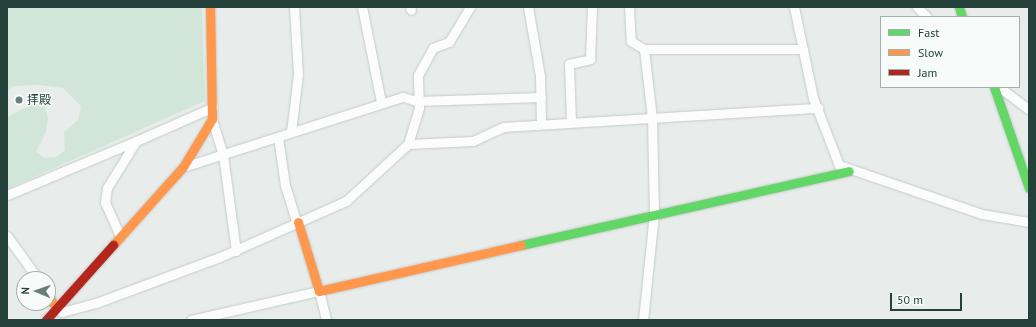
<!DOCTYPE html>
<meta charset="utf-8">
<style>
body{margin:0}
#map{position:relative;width:1036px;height:327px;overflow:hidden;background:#e8edeb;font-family:"PT Sans","Noto Sans JP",sans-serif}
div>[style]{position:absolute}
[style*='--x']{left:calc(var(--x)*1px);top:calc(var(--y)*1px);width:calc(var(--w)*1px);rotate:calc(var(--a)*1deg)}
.green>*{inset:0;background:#d1e6d8}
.roads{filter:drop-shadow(0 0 1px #c5cac8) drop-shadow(0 0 1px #c5cac8)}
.street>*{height:9px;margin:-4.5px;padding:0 4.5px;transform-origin:4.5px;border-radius:4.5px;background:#fcfcfc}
.fast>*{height:9px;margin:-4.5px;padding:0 4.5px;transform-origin:4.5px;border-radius:4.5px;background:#63d668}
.slow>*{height:9px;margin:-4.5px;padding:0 4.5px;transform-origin:4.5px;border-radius:4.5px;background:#ff974d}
.jam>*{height:9px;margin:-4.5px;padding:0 4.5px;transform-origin:4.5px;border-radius:4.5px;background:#b3261e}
.dots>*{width:11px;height:11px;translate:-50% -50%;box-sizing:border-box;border:2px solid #f7fbf9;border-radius:50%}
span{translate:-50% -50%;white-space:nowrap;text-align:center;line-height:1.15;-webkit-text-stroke:3px #f7fbf9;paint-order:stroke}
.poi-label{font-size:12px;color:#24423a}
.left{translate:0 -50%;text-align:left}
.frame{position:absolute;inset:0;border:8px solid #24423a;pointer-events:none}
.legend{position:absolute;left:880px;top:16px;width:140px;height:72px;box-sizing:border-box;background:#f7fbf9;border:1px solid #a3b1ad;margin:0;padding:5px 7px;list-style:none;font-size:12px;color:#24423a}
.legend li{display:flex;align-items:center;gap:8px;height:20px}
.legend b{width:20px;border:1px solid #a3b1ad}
.north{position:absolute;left:16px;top:271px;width:40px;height:40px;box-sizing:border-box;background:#f7fbf9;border:1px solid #a3b1ad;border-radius:50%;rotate:272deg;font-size:11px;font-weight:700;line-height:16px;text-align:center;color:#24423a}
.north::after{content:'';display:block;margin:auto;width:14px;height:18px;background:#697e78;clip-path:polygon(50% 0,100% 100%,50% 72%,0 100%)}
.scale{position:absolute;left:890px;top:293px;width:72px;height:18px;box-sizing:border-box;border:2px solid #24423a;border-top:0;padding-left:5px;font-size:12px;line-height:14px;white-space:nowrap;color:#24423a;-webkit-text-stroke:3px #f7fbf9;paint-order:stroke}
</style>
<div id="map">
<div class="green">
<div style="clip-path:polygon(7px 7px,202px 7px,205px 101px,7px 189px,7px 117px,40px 100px,44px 102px,48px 118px,46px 132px,36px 152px,45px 158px,56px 157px,65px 150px,64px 132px,78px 120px,81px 106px,63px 88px,39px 85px,14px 86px,7px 90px)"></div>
</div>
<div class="roads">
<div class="street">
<div style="--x:362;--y:7;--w:97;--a:78.7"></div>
<div style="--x:410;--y:7;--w:3;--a:72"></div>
<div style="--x:528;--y:7;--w:70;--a:80.1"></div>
<div style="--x:540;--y:76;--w:48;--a:88.8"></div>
<div style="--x:629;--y:7;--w:34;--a:87"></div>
<div style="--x:631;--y:41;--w:15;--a:32"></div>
<div style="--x:644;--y:49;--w:159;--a:0"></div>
<div style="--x:794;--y:7;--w:93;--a:78.2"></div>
<div style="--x:813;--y:98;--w:72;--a:68.8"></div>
<div style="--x:839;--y:165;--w:151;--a:18.9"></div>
<div style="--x:982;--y:214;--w:48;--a:9.7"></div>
<div style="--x:917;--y:7;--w:14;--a:45"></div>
<div style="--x:999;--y:87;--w:38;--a:37"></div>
<div style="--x:212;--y:119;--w:38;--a:73"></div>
<div style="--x:223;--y:155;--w:97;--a:82.3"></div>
<div style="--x:571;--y:122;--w:58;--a:-92"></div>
<div style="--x:569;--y:64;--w:22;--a:-13"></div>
<div style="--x:590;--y:59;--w:52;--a:-87.8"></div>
<div style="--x:291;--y:132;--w:58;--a:-83.1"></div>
<div style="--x:298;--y:74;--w:67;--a:-93.4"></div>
<div style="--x:278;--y:137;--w:49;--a:81.7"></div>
<div style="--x:285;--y:185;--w:41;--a:72.9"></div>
<div style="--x:408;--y:144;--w:65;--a:-2.6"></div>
<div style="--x:473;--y:141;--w:33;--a:-25"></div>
<div style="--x:503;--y:127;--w:316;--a:-3.5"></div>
<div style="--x:183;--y:167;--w:231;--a:-17.7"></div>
<div style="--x:403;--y:97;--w:15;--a:16"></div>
<div style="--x:417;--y:101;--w:124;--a:-1.8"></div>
<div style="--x:7;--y:195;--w:140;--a:-22.7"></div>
<div style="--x:7;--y:236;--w:53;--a:54.2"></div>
<div style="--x:120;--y:236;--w:37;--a:-114"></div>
<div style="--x:105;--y:202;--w:14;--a:-82"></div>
<div style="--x:107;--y:188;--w:55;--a:-58.3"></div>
<div style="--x:136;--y:141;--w:84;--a:-23.8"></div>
<div style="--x:56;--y:308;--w:7;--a:34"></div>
<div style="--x:62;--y:312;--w:35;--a:-15"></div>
<div style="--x:96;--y:303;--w:132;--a:-20.4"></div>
<div style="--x:220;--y:257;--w:138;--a:-24"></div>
<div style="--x:346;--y:201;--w:84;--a:-42.6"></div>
<div style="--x:408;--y:144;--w:38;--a:-73"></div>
<div style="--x:419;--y:108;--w:33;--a:-92"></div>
<div style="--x:418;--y:75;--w:31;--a:-61"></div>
<div style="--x:433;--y:48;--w:17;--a:-21"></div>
<div style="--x:449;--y:42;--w:41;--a:-59"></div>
<div style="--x:191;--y:320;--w:131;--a:-12.8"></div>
<div style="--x:319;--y:291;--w:30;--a:76"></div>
<div style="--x:643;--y:320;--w:107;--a:-84.1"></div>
<div style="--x:654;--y:214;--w:96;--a:-91.2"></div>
<div style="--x:652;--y:118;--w:69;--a:-96.6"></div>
</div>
<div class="fast">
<div style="--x:959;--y:7;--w:10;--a:73"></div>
<div style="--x:994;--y:87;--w:107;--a:70.9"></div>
<div style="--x:521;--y:245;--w:336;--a:-12.7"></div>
</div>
<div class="slow">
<div style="--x:298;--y:222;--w:72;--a:73.1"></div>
<div style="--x:319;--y:291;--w:207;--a:-12.8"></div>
<div style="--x:113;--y:245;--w:105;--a:-48.1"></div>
<div style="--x:183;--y:167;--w:56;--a:-58.9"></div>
<div style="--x:212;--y:119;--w:112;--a:-91"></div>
<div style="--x:48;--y:295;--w:15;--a:58"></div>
</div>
<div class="jam">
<div style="--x:46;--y:320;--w:101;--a:-48.2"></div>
</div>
</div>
<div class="dots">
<div style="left:19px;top:100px;background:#697e78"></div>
</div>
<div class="poi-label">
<span class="left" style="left:27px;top:100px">拝殿</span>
</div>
<div class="frame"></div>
<ul class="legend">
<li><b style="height:5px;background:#63d668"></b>Fast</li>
<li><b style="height:5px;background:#ff974d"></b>Slow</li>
<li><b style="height:5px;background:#b3261e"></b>Jam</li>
</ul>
<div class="north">N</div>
<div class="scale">50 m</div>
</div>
